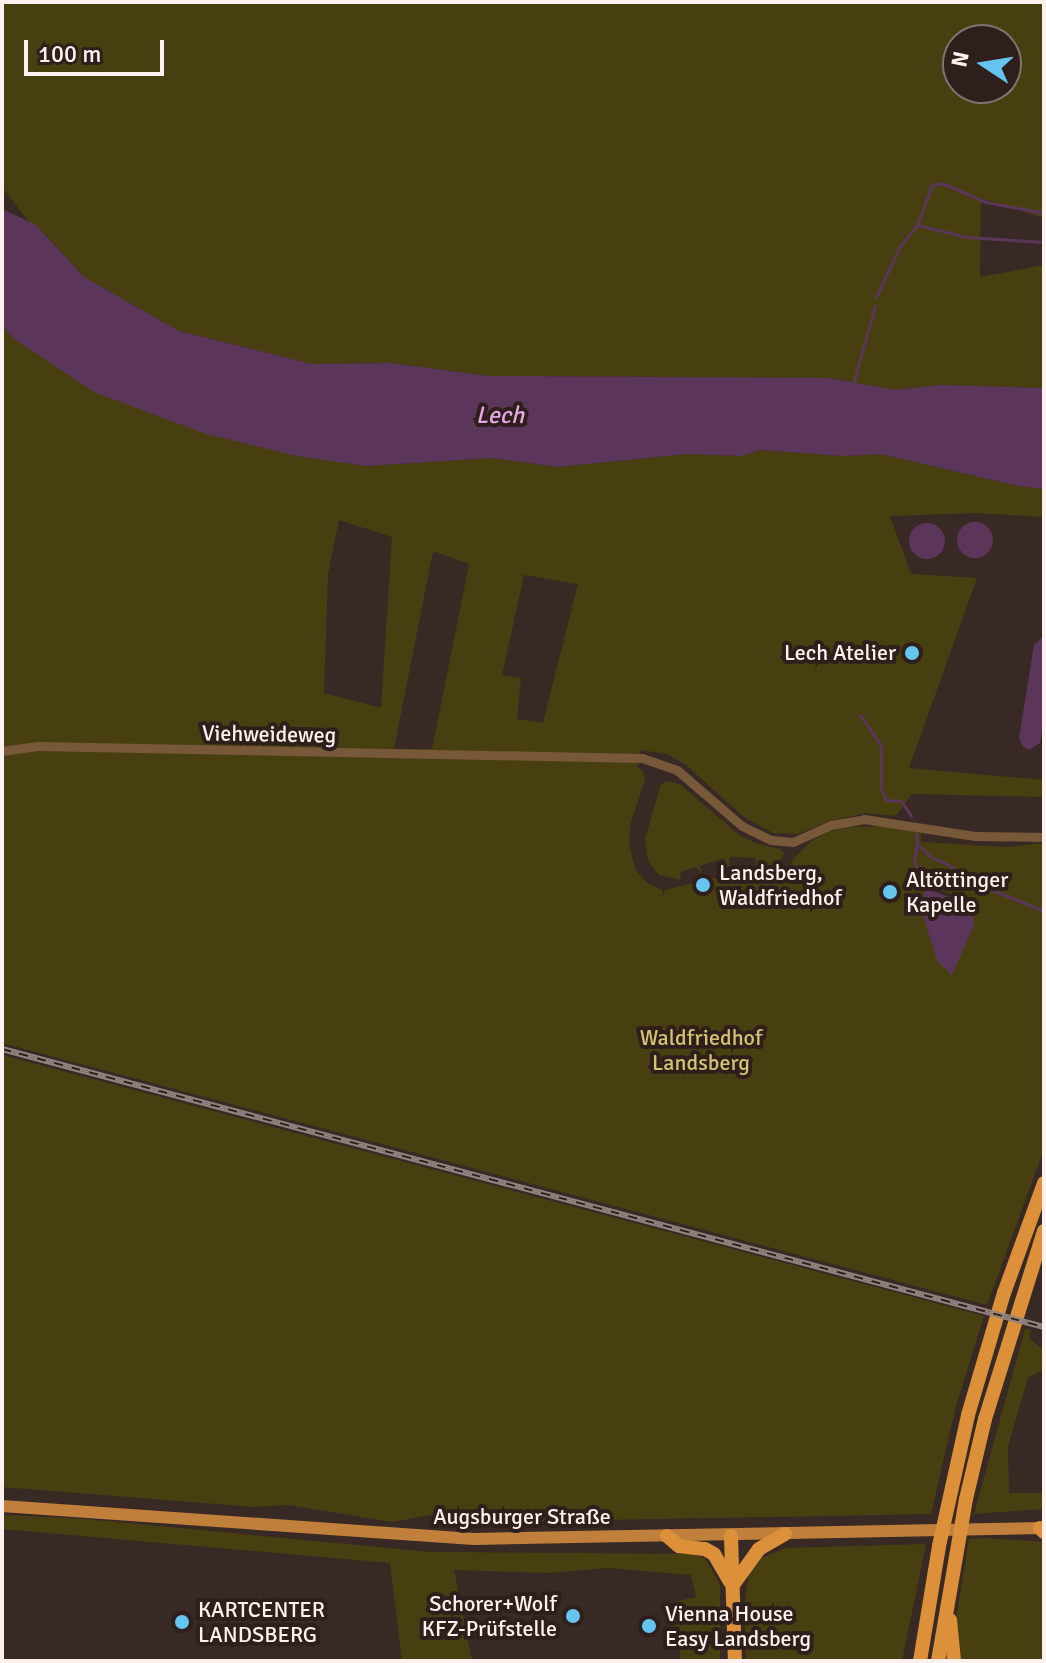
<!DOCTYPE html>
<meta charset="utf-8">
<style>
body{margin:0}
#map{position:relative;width:1046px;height:1663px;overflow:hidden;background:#382925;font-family:Signika,sans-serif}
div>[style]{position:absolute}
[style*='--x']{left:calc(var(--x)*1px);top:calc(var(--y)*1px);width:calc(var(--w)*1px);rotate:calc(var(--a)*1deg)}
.green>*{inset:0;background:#483f11}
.water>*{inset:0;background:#5b365a}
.round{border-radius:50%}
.stream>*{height:3px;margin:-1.5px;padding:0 1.5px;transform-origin:1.5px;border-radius:1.5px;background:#5b365a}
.minor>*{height:9px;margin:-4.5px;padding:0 4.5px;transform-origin:4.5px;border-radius:4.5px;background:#775839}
.major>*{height:12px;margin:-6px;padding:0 6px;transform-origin:6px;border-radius:6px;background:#c0803b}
.highway>*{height:14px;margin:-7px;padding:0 7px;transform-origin:7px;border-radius:7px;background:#dc9039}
.rail>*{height:6px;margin-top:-3px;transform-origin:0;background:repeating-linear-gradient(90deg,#2e1f1c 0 9px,#918481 0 18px);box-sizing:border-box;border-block:2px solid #918481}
.dots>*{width:22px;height:22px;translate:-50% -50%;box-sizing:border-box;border:4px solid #2e1f1c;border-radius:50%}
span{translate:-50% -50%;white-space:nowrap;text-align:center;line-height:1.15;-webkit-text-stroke:8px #2e1f1c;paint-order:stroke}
.poi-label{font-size:22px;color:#fcf1ef}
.right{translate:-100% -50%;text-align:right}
.left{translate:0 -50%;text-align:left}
.street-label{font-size:22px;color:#fcf1ef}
.park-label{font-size:22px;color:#d4c370}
.water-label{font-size:24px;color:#e5a8e4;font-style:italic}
.frame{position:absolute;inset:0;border:4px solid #fcf1ef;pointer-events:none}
.north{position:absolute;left:942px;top:24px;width:80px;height:80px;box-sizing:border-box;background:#2e1f1c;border:2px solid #807370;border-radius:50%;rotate:282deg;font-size:22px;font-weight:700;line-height:32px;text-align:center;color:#fcf1ef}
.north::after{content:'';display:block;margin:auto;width:28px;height:36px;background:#65c5ee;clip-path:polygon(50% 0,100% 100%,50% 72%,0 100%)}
.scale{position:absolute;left:24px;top:40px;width:140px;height:36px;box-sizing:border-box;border:4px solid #fcf1ef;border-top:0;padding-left:10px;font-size:24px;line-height:28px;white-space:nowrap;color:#fcf1ef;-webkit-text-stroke:6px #2e1f1c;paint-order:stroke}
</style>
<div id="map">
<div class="green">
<div style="clip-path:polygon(evenodd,2px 2px,1044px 2px,1044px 218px,981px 198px,980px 277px,1044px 265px,1044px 388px,940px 385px,895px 390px,829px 378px,488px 376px,391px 363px,312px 364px,179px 331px,84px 277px,45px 234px,29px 222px,2px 187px,2px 2px,958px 40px,1006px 40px,1006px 88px,958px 88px,958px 40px)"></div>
<div style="clip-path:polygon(evenodd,2px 325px,13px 338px,60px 368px,366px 466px,493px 458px,557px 467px,687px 454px,742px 456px,761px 450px,844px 456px,881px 454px,1018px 486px,1044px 489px,1044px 517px,976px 513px,890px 516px,911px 574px,977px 578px,909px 768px,1044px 780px,1044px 797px,912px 794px,896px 816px,866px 813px,829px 821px,798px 834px,773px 833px,744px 817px,686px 765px,667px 754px,641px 750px,637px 767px,643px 771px,645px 779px,630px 826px,629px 843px,635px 869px,647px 883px,662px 890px,663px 898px,665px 890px,730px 874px,785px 874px,794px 858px,813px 840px,828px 832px,850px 827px,893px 826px,921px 833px,921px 842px,1007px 847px,1044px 843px,1044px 1149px,987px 1305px,2px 1043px,2px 325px,339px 520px,392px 537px,381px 708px,324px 693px,328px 574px,339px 520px,2px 325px,433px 551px,469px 564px,432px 749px,394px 749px,433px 551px,2px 325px,524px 575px,578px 584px,543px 723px,517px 719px,521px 678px,502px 675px,524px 575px,2px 325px,935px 888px,964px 899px,972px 910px,952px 975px,922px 911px,926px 889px,935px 888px)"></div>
<div style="clip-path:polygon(667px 781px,681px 785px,739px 835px,755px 843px,780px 849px,784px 853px,777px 866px,771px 869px,755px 865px,756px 858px,733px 857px,729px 858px,730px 866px,727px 867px,724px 858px,700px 866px,702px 874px,696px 867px,680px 872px,681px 880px,659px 875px,648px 861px,645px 839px,661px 784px)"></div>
<div style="clip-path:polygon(2px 1055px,984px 1316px,956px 1406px,931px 1514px,499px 1522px,447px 1512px,392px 1522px,288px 1505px,254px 1507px,2px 1487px)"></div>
<div style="clip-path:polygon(1025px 1329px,1031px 1330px,1029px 1338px,1044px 1351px,1044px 1369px,1028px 1378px,1008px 1446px,1009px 1493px,1044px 1493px,1044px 1509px,974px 1514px)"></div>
<div style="clip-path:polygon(2px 1515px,85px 1519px,430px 1552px,693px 1554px,705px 1558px,720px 1585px,720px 1661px,680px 1661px,680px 1630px,663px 1618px,673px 1602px,696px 1597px,691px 1575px,608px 1568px,549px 1573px,454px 1570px,472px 1661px,402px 1661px,390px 1563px,2px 1529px)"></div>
<div style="clip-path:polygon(985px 1538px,1044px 1542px,1044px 1661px,958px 1661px,954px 1631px,969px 1539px)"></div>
<div style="clip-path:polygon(926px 1544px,902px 1661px,746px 1661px,744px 1607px,749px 1572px,759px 1559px,785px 1548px)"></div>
</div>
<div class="water">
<div style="clip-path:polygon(2px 209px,36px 225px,84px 277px,179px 331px,312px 364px,391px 363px,488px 376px,829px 378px,895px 390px,940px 385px,1044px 388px,1044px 489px,1018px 486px,881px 454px,844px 456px,761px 450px,742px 456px,687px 454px,557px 467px,493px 458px,366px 466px,297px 456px,206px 434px,94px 392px,13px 338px,2px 325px)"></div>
<div class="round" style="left:957px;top:522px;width:36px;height:36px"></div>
<div class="round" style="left:909px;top:523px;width:36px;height:36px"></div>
<div style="clip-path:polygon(1044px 636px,1044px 716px,1040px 743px,1029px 750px,1023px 747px,1019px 738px,1034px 645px)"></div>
<div style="clip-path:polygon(926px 889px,964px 902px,972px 909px,974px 925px,952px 975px,937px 961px,922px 911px,921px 900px)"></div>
</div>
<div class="stream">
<div style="--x:917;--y:225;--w:43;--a:-69.4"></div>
<div style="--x:932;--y:185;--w:10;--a:-11"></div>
<div style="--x:942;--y:183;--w:48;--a:23.4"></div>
<div style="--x:986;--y:202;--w:59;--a:10.7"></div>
<div style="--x:876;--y:297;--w:56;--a:-64.8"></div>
<div style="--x:900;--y:246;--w:27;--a:-51"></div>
<div style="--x:917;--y:225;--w:51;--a:13.5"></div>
<div style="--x:967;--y:237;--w:77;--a:3.7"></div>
<div style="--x:853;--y:384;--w:81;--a:-74.2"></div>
<div style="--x:860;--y:715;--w:37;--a:55"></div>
<div style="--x:881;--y:745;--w:44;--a:90"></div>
<div style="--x:881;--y:789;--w:12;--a:66"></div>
<div style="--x:886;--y:800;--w:15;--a:4"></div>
<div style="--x:901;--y:801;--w:18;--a:56"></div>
<div style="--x:916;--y:834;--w:10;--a:84"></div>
<div style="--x:917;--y:844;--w:19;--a:43"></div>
<div style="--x:931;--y:857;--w:24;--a:24"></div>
<div style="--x:953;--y:867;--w:12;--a:55"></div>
<div style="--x:960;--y:877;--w:91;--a:22"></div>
<div style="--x:917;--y:845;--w:14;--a:102"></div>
<div style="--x:914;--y:859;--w:21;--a:73"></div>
<div style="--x:924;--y:885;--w:4;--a:63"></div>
</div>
<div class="minor">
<div style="--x:2;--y:751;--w:36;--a:-8"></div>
<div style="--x:38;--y:746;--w:604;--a:1.14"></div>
<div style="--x:642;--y:758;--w:37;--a:19"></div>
<div style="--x:677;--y:770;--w:86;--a:40.7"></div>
<div style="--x:742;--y:826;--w:32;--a:26"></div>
<div style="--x:771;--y:840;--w:22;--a:5"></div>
<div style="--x:793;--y:842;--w:42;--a:-24.1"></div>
<div style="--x:831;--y:825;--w:34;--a:-10"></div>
<div style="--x:864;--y:819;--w:112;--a:8.7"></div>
<div style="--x:975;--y:836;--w:69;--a:0.8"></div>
</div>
<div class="major">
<div style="--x:2;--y:1506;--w:473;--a:4"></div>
<div style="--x:474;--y:1539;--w:570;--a:-1.11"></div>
</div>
<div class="highway">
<div style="--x:1040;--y:1528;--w:6;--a:45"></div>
<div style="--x:667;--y:1536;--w:16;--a:40"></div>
<div style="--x:679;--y:1546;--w:26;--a:7"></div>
<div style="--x:705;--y:1549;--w:10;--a:29"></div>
<div style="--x:714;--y:1554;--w:32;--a:60"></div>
<div style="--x:731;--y:1536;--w:125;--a:88.2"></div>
<div style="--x:733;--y:1585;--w:44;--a:-54.2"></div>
<div style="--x:759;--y:1549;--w:30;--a:-30"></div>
<div style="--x:950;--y:1620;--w:41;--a:84.4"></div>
<div style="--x:920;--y:1661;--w:117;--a:-80.6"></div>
<div style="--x:939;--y:1546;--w:134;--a:-77.5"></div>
<div style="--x:968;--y:1415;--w:127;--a:-73.6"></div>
<div style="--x:1004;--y:1293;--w:117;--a:-70"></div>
<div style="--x:938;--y:1661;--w:164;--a:-80.2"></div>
<div style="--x:966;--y:1499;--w:82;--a:-76.6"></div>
<div style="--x:985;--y:1419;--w:197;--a:-72.6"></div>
</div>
<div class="rail">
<div style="--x:2;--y:1049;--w:1078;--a:14.94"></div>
</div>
<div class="dots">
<div style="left:912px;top:653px;background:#65c5ee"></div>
<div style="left:703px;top:885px;background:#65c5ee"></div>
<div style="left:890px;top:892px;background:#65c5ee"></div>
<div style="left:573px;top:1616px;background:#65c5ee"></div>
<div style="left:182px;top:1622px;background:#65c5ee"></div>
<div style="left:649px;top:1626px;background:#65c5ee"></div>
</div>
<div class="poi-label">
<span class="right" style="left:896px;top:653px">Lech Atelier</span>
<span class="left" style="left:719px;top:885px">Landsberg,<br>Waldfriedhof</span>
<span class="left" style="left:906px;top:892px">Altöttinger<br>Kapelle</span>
<span class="right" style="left:557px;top:1616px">Schorer+Wolf<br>KFZ-Prüfstelle</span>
<span class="left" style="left:198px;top:1622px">KARTCENTER<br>LANDSBERG</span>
<span class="left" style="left:665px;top:1626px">Vienna House<br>Easy Landsberg</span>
</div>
<div class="street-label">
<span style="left:269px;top:734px;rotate:1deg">Viehweideweg</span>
<span style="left:522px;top:1517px">Augsburger Straße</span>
</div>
<div class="park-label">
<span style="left:701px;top:1050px">Waldfriedhof<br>Landsberg</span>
</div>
<div class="water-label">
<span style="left:500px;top:416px">Lech</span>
</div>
<div class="frame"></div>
<div class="north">N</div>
<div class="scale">100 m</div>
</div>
